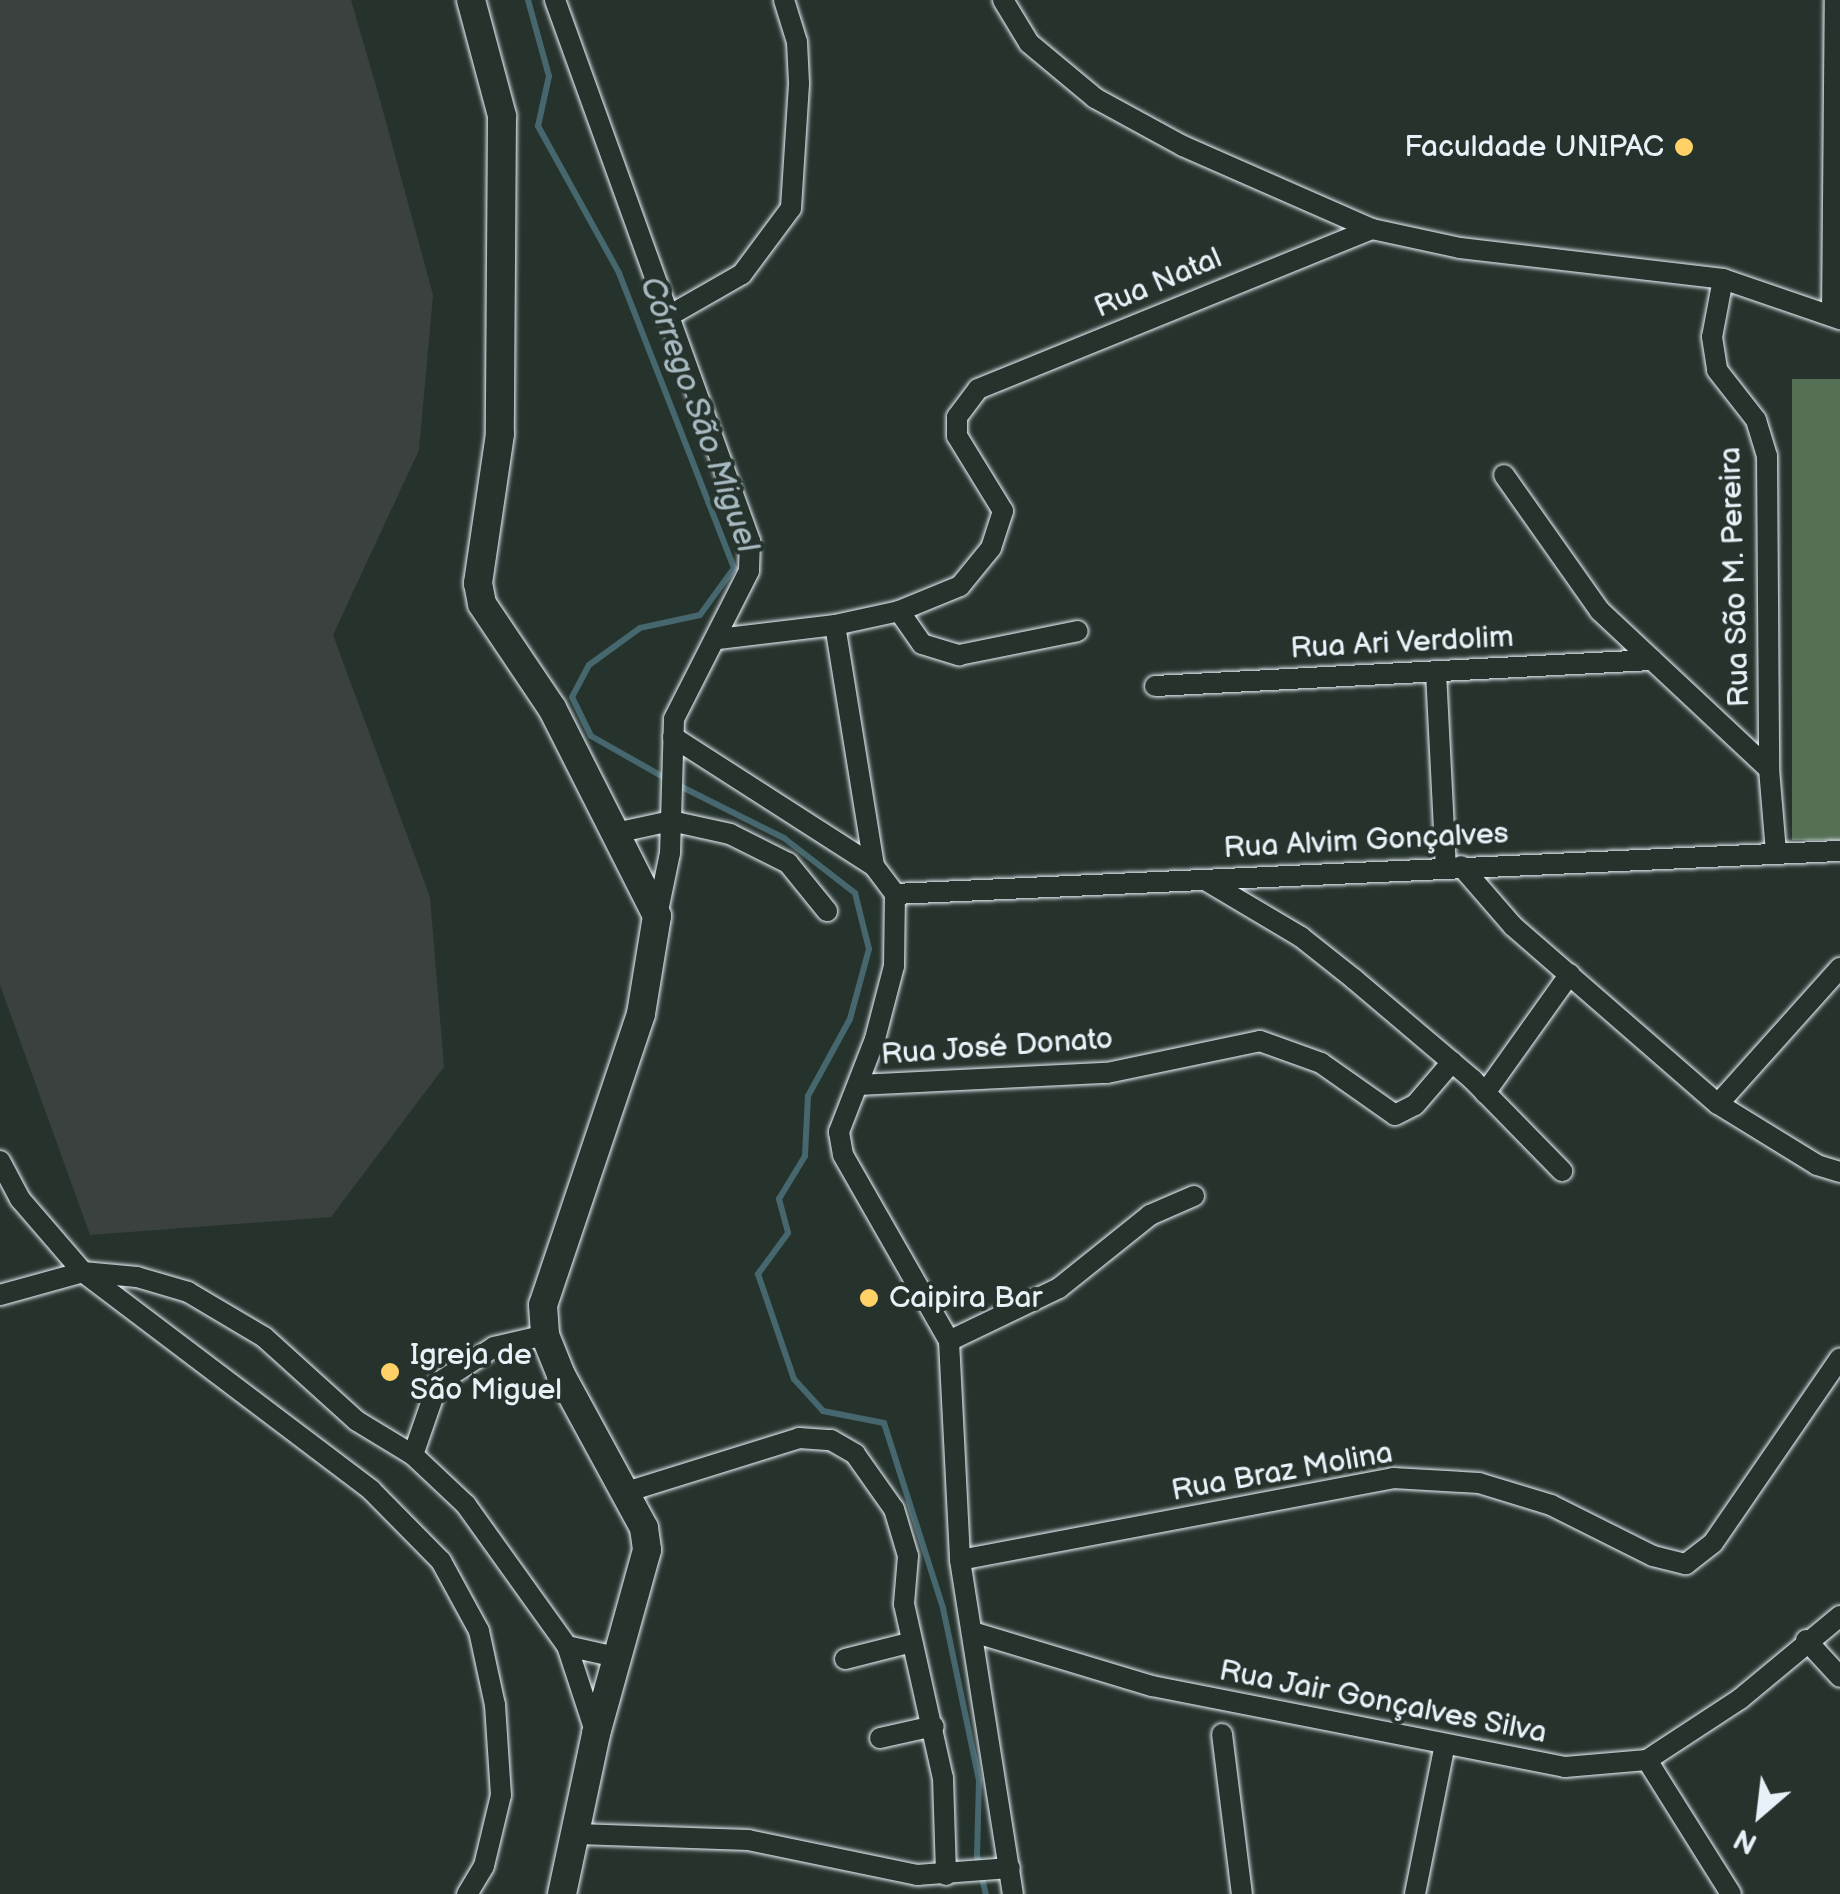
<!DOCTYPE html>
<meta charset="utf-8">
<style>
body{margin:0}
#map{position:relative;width:1840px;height:1894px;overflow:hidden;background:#26332d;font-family:"Balsamiq Sans",sans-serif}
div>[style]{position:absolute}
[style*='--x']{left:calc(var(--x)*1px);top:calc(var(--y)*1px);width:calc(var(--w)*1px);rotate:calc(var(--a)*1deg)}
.built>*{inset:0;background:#3b413e}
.green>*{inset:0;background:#567056;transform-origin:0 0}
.stream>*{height:6px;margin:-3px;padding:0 3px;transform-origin:3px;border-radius:3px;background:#47676e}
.roads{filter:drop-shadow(0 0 2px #e8f1f8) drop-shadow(0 0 2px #e8f1f8)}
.minor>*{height:20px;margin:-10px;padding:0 10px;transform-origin:10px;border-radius:10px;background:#26332d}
.secondary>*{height:28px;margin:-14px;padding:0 14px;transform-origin:14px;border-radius:14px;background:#26332d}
.dots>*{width:28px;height:28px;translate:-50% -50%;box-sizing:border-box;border:5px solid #26332d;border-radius:50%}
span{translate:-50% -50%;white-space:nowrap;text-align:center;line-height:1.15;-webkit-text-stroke:8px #26332d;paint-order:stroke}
.poi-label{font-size:30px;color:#e8f1f8}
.right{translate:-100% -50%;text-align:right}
.left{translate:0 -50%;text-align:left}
.street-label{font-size:30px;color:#e8f1f8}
.water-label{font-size:32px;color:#a8bac1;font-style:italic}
.north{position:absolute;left:1710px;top:1764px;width:100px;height:100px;-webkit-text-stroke:8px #26332d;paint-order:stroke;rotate:208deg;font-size:28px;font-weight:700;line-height:40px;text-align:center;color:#e8f1f8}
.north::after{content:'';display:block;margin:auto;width:35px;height:45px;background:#e8f1f8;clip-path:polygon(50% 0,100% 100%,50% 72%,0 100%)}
</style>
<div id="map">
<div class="built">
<div style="clip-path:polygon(0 0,351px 0,380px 100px,433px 295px,419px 450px,333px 635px,430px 897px,444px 1067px,331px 1217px,90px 1235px,0 985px)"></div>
</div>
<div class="green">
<div style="left:1840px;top:379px;width:461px;height:48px;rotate:90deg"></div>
</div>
<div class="stream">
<div style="--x:528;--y:0;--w:79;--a:74.6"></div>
<div style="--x:549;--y:76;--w:51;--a:102.4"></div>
<div style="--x:538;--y:126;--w:168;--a:61.1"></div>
<div style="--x:619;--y:273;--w:317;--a:68.7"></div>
<div style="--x:734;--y:568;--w:58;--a:125.9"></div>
<div style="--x:700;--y:615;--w:61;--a:167.8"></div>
<div style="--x:640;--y:628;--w:63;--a:144"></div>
<div style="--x:589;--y:665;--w:36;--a:118"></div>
<div style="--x:572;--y:697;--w:43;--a:64"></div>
<div style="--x:591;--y:736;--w:87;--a:29.5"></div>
<div style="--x:678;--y:785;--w:119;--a:26.6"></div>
<div style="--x:784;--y:838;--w:90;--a:37.8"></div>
<div style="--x:855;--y:893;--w:58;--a:76"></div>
<div style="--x:869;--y:949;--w:73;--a:105.2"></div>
<div style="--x:850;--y:1019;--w:88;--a:118.6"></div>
<div style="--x:808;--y:1096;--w:60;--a:92.9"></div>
<div style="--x:805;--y:1156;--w:50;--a:121.2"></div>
<div style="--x:779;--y:1199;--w:35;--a:75"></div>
<div style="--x:788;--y:1233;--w:51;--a:126.2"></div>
<div style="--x:758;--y:1274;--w:111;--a:71.1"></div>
<div style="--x:794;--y:1379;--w:43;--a:47.8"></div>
<div style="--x:823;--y:1411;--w:62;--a:11.1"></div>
<div style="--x:884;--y:1423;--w:194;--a:72.3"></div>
<div style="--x:943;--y:1608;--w:176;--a:78.2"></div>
<div style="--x:979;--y:1780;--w:76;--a:91.5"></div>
<div style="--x:977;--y:1856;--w:39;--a:77"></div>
</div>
<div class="roads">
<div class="minor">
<div style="--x:555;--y:0;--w:575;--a:70.18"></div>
<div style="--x:750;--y:541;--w:30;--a:92"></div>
<div style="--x:749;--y:571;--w:166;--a:116.9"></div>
<div style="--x:674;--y:719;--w:134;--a:91.7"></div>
<div style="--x:670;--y:853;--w:64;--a:101.7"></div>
<div style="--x:1003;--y:0;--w:50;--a:58.8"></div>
<div style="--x:1029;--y:43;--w:86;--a:39.8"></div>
<div style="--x:1095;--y:98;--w:100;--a:28.6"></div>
<div style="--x:1183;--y:146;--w:206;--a:23.7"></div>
<div style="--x:1372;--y:229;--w:90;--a:12.2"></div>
<div style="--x:1460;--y:248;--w:265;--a:6.7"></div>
<div style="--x:1723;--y:279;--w:124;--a:18.9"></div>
<div style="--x:1723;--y:279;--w:59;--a:100.7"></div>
<div style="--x:1712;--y:337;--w:33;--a:81"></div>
<div style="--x:1717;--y:370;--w:63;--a:52"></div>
<div style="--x:1756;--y:420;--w:38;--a:73"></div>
<div style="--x:1767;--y:456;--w:313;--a:89.6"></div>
<div style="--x:1832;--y:316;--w:316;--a:-89.5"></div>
<div style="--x:667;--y:317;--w:86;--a:-29.8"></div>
<div style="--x:742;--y:274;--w:82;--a:-53.4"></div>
<div style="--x:791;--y:208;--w:125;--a:-86.3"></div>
<div style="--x:799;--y:83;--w:41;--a:-92.8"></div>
<div style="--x:797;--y:42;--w:44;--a:-107.2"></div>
<div style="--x:1504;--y:475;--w:166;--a:54.8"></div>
<div style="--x:1600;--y:611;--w:231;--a:43.1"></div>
<div style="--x:1769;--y:769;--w:84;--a:85.2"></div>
<div style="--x:899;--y:611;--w:40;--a:55.1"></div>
<div style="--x:922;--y:644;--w:39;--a:17"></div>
<div style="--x:959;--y:655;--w:121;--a:-11.4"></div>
<div style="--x:835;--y:625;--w:244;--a:80.8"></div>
<div style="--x:718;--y:639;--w:118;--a:-6.8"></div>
<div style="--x:835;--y:625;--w:66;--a:-12.3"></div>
<div style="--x:899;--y:611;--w:66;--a:-22.3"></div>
<div style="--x:960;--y:586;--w:49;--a:-50.8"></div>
<div style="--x:991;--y:548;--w:39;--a:-72"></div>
<div style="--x:1003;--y:511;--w:88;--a:-121.5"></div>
<div style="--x:957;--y:436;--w:19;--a:-90"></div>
<div style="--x:957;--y:417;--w:35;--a:-53"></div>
<div style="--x:978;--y:389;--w:425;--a:-22.1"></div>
<div style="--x:1436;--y:672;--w:195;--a:87.1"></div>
<div style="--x:1155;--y:686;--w:498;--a:-3"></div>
<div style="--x:673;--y:737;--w:239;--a:32.7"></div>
<div style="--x:874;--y:866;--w:35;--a:53"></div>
<div style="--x:895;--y:894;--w:72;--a:90.8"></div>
<div style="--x:894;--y:966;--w:75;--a:104.6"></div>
<div style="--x:875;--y:1039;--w:100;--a:111.2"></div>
<div style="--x:839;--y:1132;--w:23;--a:80"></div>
<div style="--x:843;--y:1155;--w:214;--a:60.3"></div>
<div style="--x:949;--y:1341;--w:219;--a:87.1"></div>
<div style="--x:960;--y:1560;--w:338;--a:81"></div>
<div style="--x:620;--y:832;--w:52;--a:-12.2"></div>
<div style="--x:671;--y:821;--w:60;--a:12.4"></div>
<div style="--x:730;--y:834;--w:65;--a:26.6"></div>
<div style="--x:788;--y:863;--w:62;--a:50.9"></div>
<div style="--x:1461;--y:866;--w:79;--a:49.1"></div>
<div style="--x:1513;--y:926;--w:271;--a:41"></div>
<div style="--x:1718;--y:1104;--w:116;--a:31.6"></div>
<div style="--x:1817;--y:1165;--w:24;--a:17"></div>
<div style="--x:1205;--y:880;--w:112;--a:30.7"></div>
<div style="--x:1301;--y:937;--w:68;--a:38.4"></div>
<div style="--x:1354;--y:979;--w:155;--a:40.3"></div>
<div style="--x:1472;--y:1079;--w:129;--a:45.6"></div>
<div style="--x:895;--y:894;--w:946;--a:-2.61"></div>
<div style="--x:858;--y:1085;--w:249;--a:-2.8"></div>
<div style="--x:1107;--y:1073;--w:156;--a:-11.8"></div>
<div style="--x:1260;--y:1041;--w:65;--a:19.8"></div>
<div style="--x:1321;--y:1063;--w:90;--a:35.1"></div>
<div style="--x:1395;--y:1115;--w:22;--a:-27"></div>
<div style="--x:1415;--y:1105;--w:57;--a:-49.3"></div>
<div style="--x:1485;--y:1093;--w:146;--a:-54.5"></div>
<div style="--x:1718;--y:1104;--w:183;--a:-48.1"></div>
<div style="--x:0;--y:1161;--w:43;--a:62.2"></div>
<div style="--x:20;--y:1199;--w:96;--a:49.2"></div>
<div style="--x:83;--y:1272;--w:361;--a:37.1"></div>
<div style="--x:371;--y:1490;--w:100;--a:45.4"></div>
<div style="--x:441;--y:1561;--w:80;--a:61.5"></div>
<div style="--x:479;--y:1631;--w:76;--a:77.8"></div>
<div style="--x:495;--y:1705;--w:90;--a:86.2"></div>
<div style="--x:501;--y:1795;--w:73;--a:103.5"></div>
<div style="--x:484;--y:1866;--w:33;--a:121"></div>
<div style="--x:0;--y:1295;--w:86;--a:-15.5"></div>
<div style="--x:83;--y:1272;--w:54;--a:5.3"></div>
<div style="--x:137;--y:1277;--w:53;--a:16.4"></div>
<div style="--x:188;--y:1292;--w:88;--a:30.6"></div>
<div style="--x:264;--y:1337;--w:125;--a:42.1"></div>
<div style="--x:357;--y:1421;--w:66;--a:31.3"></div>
<div style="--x:413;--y:1455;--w:73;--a:43.3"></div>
<div style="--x:466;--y:1505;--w:173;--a:54.4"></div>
<div style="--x:567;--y:1646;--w:93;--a:71.8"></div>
<div style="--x:949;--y:1341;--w:122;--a:-25.7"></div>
<div style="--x:1059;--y:1288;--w:117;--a:-38.7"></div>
<div style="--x:1150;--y:1215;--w:48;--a:-23.4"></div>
<div style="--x:413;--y:1455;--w:76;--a:-70.9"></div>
<div style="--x:438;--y:1383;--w:67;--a:-32.7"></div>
<div style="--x:494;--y:1347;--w:52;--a:-13.2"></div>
<div style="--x:626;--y:1492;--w:181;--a:-17.3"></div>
<div style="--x:799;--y:1438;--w:32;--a:4"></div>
<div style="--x:831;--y:1440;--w:28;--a:30"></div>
<div style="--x:855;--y:1454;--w:67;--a:54.7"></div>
<div style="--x:894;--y:1509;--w:49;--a:73.4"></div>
<div style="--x:908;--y:1556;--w:48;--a:94.8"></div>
<div style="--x:904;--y:1604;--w:178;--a:77.4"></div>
<div style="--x:943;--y:1778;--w:97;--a:88.2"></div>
<div style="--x:960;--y:1560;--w:441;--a:-10.7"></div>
<div style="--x:1393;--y:1478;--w:86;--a:3.3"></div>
<div style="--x:1479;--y:1483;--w:75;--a:17"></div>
<div style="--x:1551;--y:1505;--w:114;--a:26.6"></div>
<div style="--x:1653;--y:1556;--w:34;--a:14"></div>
<div style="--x:1686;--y:1564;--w:34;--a:-38"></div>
<div style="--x:1713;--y:1543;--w:224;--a:-55.5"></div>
<div style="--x:976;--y:1633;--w:184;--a:16.8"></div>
<div style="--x:1152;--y:1686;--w:421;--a:11.1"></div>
<div style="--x:1565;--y:1767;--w:82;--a:-4.9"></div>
<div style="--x:1647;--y:1760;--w:111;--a:-33.3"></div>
<div style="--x:1740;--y:1699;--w:130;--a:-39.7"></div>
<div style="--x:1806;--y:1640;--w:50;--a:47.4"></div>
<div style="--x:567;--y:1646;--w:50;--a:12.7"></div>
<div style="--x:845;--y:1659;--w:69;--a:-14.2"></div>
<div style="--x:1222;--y:1734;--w:161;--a:82.9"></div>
<div style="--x:880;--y:1738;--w:55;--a:-12.5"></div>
<div style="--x:1647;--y:1760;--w:158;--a:57.9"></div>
<div style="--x:578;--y:1834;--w:170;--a:2"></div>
<div style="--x:748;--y:1840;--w:173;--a:11.7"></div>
<div style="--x:917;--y:1875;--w:93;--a:-4.3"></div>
<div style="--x:1415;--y:1894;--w:148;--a:-78.7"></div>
</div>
<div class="secondary">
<div style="--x:471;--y:0;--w:120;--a:75"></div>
<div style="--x:502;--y:116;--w:318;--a:90.4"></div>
<div style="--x:500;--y:434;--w:151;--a:98.4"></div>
<div style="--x:478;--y:583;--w:21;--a:79"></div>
<div style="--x:482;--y:604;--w:125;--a:56.1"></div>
<div style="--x:552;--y:708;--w:233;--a:63.2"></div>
<div style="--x:657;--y:916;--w:99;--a:99.3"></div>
<div style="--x:641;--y:1014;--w:307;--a:108.6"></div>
<div style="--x:543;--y:1305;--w:30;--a:86"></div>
<div style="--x:545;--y:1335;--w:43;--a:68.2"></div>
<div style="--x:561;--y:1375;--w:174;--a:61.5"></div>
<div style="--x:644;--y:1528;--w:22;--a:82"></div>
<div style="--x:647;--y:1550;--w:191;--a:105.5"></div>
<div style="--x:596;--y:1734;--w:164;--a:102"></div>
</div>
</div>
<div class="dots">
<div style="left:1684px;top:147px;background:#ffd166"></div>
<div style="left:869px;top:1298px;background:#ffd166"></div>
<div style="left:390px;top:1372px;background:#ffd166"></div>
</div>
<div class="poi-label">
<span class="right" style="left:1664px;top:147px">Faculdade UNIPAC</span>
<span class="left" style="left:889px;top:1298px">Caipira Bar</span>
<span class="left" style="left:410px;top:1372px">Igreja de<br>São Miguel</span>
</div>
<div class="street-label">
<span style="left:1158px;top:283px;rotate:-23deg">Rua Natal</span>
<span style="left:1735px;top:577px;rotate:-92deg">Rua São M. Pereira</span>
<span style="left:1402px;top:643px;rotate:-3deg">Rua Ari Verdolim</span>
<span style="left:1366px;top:841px;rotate:-3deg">Rua Alvim Gonçalves</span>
<span style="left:997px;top:1047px;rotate:-4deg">Rua José Donato</span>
<span style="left:1282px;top:1472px;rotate:-10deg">Rua Braz Molina</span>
<span style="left:1383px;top:1702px;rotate:11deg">Rua Jair Gonçalves Silva</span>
</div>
<div class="water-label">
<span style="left:698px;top:415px;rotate:70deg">Córrego São Miguel</span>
</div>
<div class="north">N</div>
</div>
